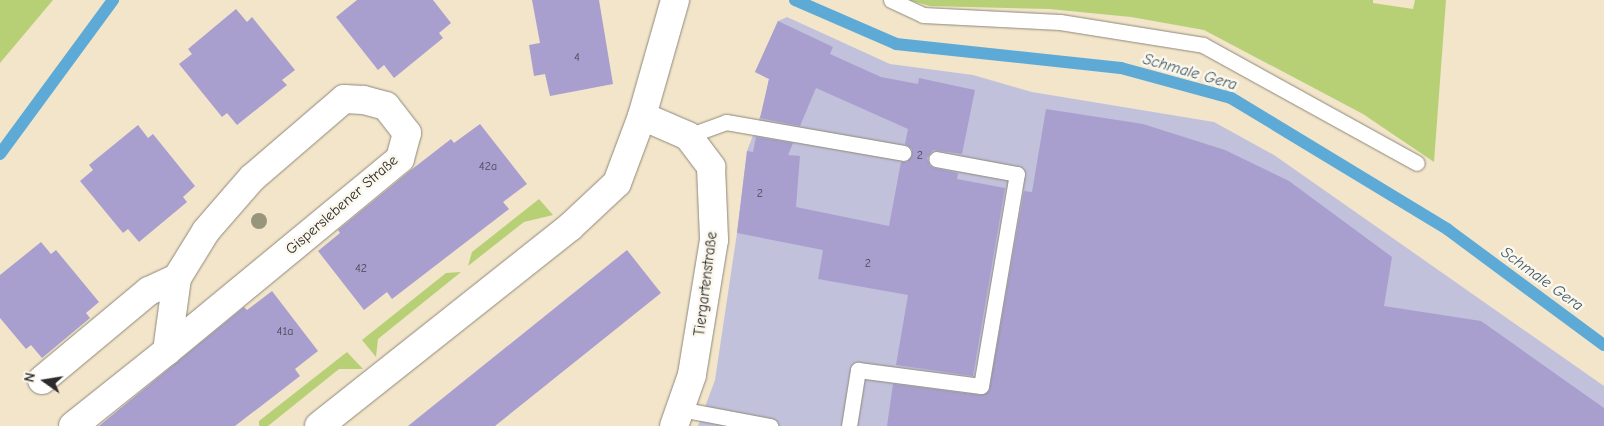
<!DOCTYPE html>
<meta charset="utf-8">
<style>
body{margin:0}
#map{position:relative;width:1604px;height:426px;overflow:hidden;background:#f2e5ca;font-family:"Comic Neue",sans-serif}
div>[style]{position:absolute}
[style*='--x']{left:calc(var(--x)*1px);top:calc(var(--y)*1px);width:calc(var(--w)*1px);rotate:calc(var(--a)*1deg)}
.industrial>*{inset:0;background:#c2c1dc}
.green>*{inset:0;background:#b7d076}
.stream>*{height:12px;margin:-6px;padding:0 6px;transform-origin:6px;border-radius:6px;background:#5daad6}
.building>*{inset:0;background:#a89fcf}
.roads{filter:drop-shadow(0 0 1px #8e887a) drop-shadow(0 0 1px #8e887a)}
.service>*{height:15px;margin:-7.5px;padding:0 7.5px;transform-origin:7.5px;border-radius:7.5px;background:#fff}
.minor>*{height:28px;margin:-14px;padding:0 14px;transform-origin:14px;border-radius:14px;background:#fff}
.trees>*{width:16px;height:16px;margin:-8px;border-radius:50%;background:#98957d}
span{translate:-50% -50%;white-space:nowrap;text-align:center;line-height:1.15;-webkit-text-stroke:5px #fbf7ec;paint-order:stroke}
.number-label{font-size:12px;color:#4a4854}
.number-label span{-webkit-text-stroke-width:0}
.street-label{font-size:15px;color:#2b2b2b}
.water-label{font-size:16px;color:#3c5767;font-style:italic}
.north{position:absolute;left:20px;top:356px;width:50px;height:50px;-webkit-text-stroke:4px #fbf7ec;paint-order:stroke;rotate:283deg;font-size:14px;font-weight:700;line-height:20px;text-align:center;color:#2b2b2b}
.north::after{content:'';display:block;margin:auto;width:18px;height:22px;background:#2b2b2b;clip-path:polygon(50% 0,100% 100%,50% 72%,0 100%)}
</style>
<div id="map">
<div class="industrial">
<div style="clip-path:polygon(787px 17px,890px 64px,973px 75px,1032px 92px,1214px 122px,1274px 155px,1604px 386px,1604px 426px,698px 426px,715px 380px,737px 233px,747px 151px,763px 109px,769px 79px,755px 72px,778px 21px)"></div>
</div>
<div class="green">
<div style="clip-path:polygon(0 0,53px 0,0 63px)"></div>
<div style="clip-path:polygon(908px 0,1373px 0,1373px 3px,1413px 9px,1415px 0,1446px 0,1434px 162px,1363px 114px,1204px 30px,1131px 17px,1049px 9px,930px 6px)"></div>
<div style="clip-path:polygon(539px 199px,553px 215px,524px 222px,468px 266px,472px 252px)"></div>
<div style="clip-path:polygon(461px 272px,378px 339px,376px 357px,362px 340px,446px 273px)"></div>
<div style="clip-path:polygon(347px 352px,363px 369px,339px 369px,268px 426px,259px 426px,259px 421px)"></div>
</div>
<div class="stream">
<div style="--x:795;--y:0;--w:110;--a:23.5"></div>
<div style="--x:896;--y:44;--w:226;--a:6.1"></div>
<div style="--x:1121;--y:68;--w:114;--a:15.3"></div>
<div style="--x:1231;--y:98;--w:253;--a:31.2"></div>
<div style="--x:1447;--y:229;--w:195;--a:36.5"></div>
<div style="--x:0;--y:154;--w:191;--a:-53.7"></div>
</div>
<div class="building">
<div style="clip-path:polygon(357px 0,433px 0,451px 23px,439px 33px,443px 38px,394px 78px,384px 65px,378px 70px,336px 17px)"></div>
<div style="clip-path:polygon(532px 0,599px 0,613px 84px,550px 96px,545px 74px,534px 76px,529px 45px,540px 43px)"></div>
<div style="clip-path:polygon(236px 9px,247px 22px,252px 17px,295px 70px,282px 80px,287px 85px,237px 125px,227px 113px,222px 117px,179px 64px,192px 54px,188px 49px)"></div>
<div style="clip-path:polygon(778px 21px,833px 47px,830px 54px,881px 77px,918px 84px,919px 78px,975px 90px,962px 154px,933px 150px,927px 158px,930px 166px,934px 168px,958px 173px,957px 179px,1005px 188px,973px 376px,896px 365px,908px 295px,818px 279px,823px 250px,737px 233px,747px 151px,753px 152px,756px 137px,793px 143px,788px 155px,800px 156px,796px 207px,889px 226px,901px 162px,907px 162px,912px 155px,912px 149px,905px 144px,908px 129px,816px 88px,800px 126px,760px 118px,769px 79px,755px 72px)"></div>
<div style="clip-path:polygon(1046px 109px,1143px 124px,1225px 150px,1289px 181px,1392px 257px,1384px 306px,1481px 321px,1604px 408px,1604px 426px,887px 426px,893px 384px,980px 395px,989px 391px,1024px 191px,1032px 192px)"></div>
<div style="clip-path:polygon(480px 124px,527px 184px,503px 202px,509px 209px,392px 299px,387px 292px,364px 310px,318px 251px,340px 233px,338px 230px,411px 170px,451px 139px,454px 143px)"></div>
<div style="clip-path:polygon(138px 125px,148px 138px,153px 134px,195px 186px,183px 197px,187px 202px,139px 242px,128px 229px,123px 233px,80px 181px,93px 170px,89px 165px)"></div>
<div style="clip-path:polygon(41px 242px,51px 254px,56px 250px,99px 302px,86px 313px,90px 318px,42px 358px,31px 345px,26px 349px,0 318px,0 275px)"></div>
<div style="clip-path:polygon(627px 250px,661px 293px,495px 426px,408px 426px)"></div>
<div style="clip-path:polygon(272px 291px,318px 351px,295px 369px,300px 376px,235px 426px,99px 426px,244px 307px,247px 310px)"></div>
</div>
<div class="roads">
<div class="service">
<div style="--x:891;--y:0;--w:35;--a:25"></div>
<div style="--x:923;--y:15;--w:137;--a:2.9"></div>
<div style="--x:1060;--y:22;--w:145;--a:9.1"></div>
<div style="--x:1203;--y:45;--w:244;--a:28.9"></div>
<div style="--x:688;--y:136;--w:40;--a:-20.2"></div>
<div style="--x:726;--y:122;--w:180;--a:9.9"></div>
<div style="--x:680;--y:409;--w:92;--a:10.7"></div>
<div style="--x:849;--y:426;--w:57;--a:-80.9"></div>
<div style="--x:858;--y:370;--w:124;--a:7.4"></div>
<div style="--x:981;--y:386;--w:215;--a:-80.4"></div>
<div style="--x:1017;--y:174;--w:82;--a:-169.5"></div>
</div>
<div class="minor">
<div style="--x:642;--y:116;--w:50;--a:23.5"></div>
<div style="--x:688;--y:136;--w:39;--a:53"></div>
<div style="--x:711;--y:167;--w:73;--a:87.6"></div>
<div style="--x:714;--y:240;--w:137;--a:99.3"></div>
<div style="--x:692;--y:375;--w:54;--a:109.4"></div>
<div style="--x:42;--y:380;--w:139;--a:-39.8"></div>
<div style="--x:149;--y:291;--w:31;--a:-25"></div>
<div style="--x:73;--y:426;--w:120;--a:-38.6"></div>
<div style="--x:167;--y:351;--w:302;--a:-39.5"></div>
<div style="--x:400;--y:159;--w:27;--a:-75"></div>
<div style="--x:407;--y:133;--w:34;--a:-128"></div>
<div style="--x:386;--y:106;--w:24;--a:-165"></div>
<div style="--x:363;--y:100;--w:19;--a:-177"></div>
<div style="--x:344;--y:99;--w:121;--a:139.3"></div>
<div style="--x:252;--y:178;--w:70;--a:131"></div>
<div style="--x:206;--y:231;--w:55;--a:121.7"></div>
<div style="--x:177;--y:278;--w:74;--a:97.8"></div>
<div style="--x:319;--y:426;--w:320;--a:-38.4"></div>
<div style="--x:570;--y:227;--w:64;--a:-43.1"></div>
<div style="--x:617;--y:183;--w:72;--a:-69.5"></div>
<div style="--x:642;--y:116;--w:121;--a:-74.1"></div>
</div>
</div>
<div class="trees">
<div style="left:259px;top:221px"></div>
</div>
<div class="number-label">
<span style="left:577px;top:58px">4</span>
<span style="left:920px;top:156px">2</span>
<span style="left:488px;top:167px">42a</span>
<span style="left:760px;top:194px">2</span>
<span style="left:868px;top:264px">2</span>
<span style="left:361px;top:269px">42</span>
<span style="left:285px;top:332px">41a</span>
</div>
<div class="street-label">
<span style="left:342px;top:205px;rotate:-41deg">Gisperslebener Straße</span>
<span style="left:706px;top:284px;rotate:-83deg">Tiergartenstraße</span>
</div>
<div class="water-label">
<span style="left:1190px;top:72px;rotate:16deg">Schmale Gera</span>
<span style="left:1542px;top:279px;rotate:36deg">Schmale Gera</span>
</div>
<div class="north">N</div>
</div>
